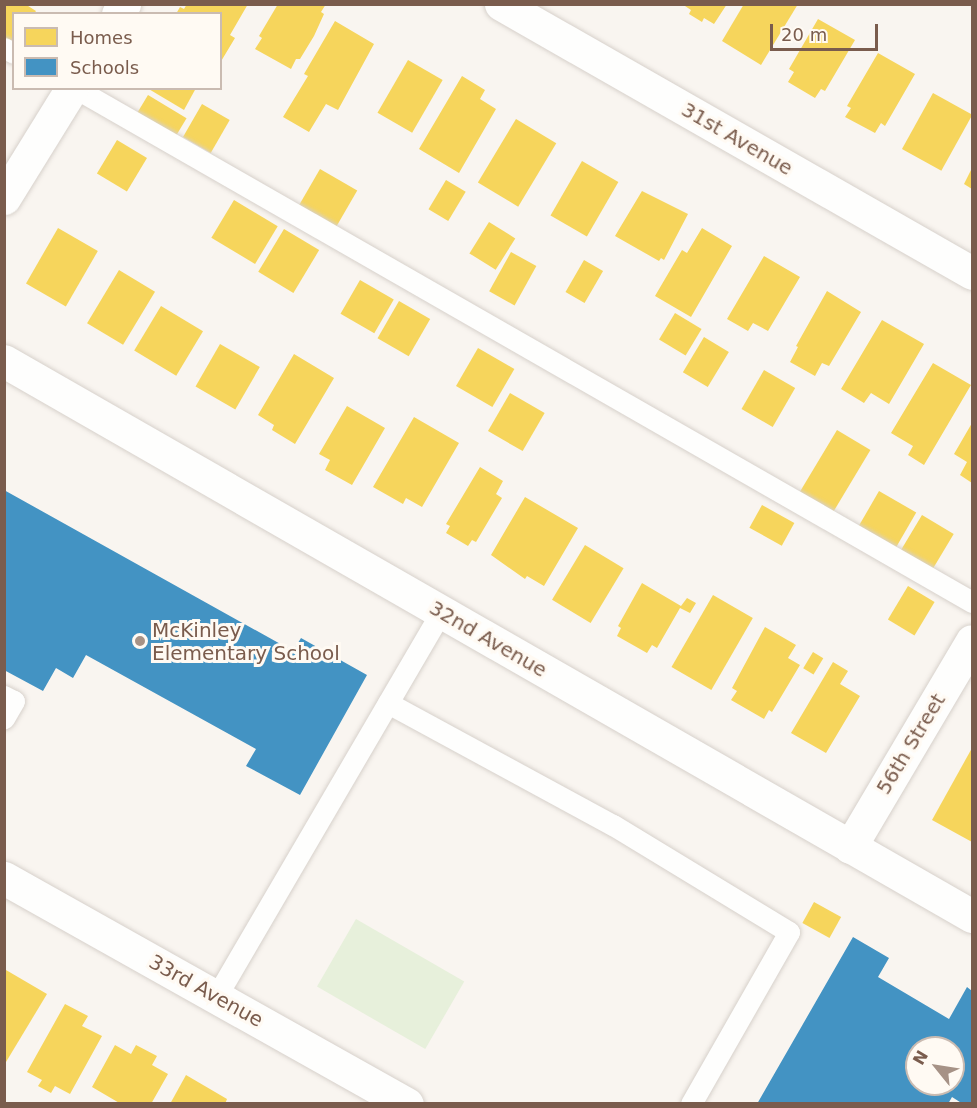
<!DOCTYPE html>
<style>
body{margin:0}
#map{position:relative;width:977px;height:1108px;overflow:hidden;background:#f9f5f0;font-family:"DejaVu Sans",sans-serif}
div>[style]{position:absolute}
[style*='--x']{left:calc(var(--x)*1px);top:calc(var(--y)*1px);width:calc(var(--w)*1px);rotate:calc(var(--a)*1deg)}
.green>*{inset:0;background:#e7f0db;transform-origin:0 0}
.homes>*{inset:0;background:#f6d55c;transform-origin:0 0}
.schools>*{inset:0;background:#4393c3}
.roads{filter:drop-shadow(0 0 2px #d7d1cb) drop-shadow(0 0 2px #d7d1cb)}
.lane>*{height:21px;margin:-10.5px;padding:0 10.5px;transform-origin:10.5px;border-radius:10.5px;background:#fefefd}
.street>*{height:33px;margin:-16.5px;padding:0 16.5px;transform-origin:16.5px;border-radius:16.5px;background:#fefefd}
.dots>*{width:16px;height:16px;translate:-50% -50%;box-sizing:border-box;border:3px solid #fffaf3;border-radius:50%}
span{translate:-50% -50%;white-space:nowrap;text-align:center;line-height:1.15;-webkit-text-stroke:6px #fffaf3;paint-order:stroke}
.street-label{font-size:20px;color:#7a5c4d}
.poi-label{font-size:20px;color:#7a5c4d}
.left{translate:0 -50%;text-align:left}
.frame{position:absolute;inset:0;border:6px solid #7a5c4d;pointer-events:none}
.legend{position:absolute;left:12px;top:12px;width:210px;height:78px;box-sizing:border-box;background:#fffaf3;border:2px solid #cabbb1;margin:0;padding:8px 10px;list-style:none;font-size:18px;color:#7a5c4d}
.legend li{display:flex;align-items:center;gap:12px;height:30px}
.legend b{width:30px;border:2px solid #cabbb1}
.north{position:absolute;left:905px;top:1036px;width:60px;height:60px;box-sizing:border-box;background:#fffaf3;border:2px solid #cabbb1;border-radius:50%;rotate:300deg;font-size:16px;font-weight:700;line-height:24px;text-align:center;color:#7a5c4d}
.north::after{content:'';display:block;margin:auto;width:21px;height:27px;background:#a69286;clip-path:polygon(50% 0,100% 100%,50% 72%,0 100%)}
.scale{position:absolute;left:770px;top:24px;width:108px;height:27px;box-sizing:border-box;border:3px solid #7a5c4d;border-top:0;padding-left:8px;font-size:18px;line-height:21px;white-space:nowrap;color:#7a5c4d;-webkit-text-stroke:4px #fffaf3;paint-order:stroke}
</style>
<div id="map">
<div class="green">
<div style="left:356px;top:919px;width:125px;height:78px;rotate:30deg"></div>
</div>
<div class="homes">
<div style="clip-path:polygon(4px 4px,25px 4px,36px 11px,34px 14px,14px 14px,14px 45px,4px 40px)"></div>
<div style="clip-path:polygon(187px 4px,248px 4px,230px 35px,235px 38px,220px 63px,220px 14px,176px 14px,180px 7px,184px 9px)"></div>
<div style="clip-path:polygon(278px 4px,326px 4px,321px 12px,324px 14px,314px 36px,300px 59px,296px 59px,291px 69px,255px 49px,262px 38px,259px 36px)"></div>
<div style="clip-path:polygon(682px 4px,727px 4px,714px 24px,704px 18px,702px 22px,689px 14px,691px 10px)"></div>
<div style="clip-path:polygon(744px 4px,798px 4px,761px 65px,722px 41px)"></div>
<div style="clip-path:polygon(818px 19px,855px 40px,825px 91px,821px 89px,815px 98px,788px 82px,794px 72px,789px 69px)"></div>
<div style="clip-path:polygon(335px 21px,374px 44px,338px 110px,326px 104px,309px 132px,283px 117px,308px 76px,304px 74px)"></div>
<div style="clip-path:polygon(878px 53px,915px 74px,885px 126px,881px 123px,875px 133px,845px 117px,851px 108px,847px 106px)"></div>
<div style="left:408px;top:60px;width:40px;height:61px;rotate:30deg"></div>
<div style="clip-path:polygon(462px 76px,485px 90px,480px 99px,496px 109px,459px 173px,419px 149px)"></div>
<div style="clip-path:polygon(147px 88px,196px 88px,184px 110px)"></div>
<div style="left:933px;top:93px;width:45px;height:64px;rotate:29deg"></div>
<div style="left:148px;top:95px;width:45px;height:26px;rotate:31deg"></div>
<div style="left:202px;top:104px;width:32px;height:38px;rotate:30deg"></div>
<div style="left:516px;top:119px;width:47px;height:74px;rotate:31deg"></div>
<div style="left:117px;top:140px;width:35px;height:39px;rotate:31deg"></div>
<div style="left:582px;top:161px;width:42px;height:63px;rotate:30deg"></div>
<div style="clip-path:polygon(972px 168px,972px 189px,964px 184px)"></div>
<div style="left:320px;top:169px;width:43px;height:42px;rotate:30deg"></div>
<div style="left:446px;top:180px;width:23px;height:34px;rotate:31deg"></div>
<div style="clip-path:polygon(642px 191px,688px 214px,664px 260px,661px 258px,659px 261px,615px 236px)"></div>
<div style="left:234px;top:200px;width:51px;height:44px;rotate:31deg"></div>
<div style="left:489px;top:222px;width:31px;height:37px;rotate:32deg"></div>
<div style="left:58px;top:228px;width:46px;height:64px;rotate:30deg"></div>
<div style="clip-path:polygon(702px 228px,732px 246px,691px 317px,655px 296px,682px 250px,687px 253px)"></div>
<div style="left:284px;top:229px;width:41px;height:50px;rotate:31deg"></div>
<div style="left:511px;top:252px;width:29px;height:45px;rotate:29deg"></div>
<div style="clip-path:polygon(764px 256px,800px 277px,768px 331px,753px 323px,748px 331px,727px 319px)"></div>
<div style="left:584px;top:260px;width:22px;height:37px;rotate:30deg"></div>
<div style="left:119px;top:270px;width:42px;height:62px;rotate:31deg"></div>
<div style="left:360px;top:280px;width:39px;height:39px;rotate:30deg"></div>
<div style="clip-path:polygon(827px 291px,861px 312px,829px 366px,822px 363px,815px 376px,790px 362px,798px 347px,796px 346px)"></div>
<div style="left:399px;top:301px;width:36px;height:43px;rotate:30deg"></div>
<div style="left:161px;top:306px;width:49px;height:52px;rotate:31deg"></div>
<div style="left:675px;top:313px;width:31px;height:31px;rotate:31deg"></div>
<div style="clip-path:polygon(882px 320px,924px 344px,889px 404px,871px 393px,864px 403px,841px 389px)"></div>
<div style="left:704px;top:337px;width:29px;height:41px;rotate:31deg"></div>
<div style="left:220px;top:344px;width:46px;height:49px;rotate:30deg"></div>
<div style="left:478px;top:348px;width:42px;height:44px;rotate:30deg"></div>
<div style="clip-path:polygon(294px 354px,334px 378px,295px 444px,272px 430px,274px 425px,258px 415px)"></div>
<div style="clip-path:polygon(933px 363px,971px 385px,924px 465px,908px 455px,913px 446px,891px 433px)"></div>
<div style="left:764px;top:370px;width:36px;height:45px;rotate:30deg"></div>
<div style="left:510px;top:393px;width:40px;height:44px;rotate:30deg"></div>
<div style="clip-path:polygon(347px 406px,385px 428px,352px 485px,325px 470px,330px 460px,319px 454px)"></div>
<div style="clip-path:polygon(414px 417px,459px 443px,422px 507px,406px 498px,403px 504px,373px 487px)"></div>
<div style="clip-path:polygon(972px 423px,972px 483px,960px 475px,967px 462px,954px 454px)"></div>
<div style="left:837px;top:430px;width:39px;height:72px;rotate:31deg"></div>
<div style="clip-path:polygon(480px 467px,503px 481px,496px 494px,502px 498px,476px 542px,472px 540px,468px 546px,446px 533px,450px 526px,446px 524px)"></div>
<div style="left:879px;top:491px;width:43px;height:42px;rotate:30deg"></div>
<div style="clip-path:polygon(525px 497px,578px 528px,544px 586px,527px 576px,525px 579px,491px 555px)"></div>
<div style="left:762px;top:505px;width:37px;height:26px;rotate:29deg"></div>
<div style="left:922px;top:515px;width:37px;height:46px;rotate:31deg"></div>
<div style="left:585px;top:545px;width:45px;height:64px;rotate:31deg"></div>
<div style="clip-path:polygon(642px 583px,681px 606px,687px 598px,696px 603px,690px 613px,680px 608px,657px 648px,652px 645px,647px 653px,617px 636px,621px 628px,618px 626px)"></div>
<div style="left:908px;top:586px;width:31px;height:39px;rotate:31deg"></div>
<div style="left:713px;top:595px;width:46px;height:83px;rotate:30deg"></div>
<div style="clip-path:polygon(765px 627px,796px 645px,788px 658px,800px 665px,772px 712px,769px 710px,764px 719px,731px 700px,737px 691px,732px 688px)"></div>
<div style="left:813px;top:652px;width:12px;height:19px;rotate:31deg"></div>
<div style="clip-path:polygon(833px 662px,848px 671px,840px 684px,860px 696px,826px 753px,791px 733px)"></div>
<div style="clip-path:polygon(972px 748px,972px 842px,932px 820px)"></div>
<div style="left:814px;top:902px;width:31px;height:24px;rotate:29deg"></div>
<div style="clip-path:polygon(6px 970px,47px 994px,6px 1062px,4px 973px)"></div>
<div style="clip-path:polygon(65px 1004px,88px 1016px,82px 1026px,102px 1036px,70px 1094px,55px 1086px,51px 1093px,38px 1086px,42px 1080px,27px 1072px)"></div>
<div style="clip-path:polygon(115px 1045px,131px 1054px,136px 1045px,157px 1056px,152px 1065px,168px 1074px,151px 1104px,121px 1104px,92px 1087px)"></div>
<div style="clip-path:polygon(186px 1075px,227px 1099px,225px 1104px,170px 1104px)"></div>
</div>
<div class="schools">
<div style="clip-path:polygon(4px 490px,293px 651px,301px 638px,367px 675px,300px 795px,246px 766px,256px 749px,86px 655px,73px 678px,56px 668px,43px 691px,4px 670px)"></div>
<div style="clip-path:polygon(evenodd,853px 937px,889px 958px,878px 977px,949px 1019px,967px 987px,972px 991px,972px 1104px,963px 1104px,952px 1097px,948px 1104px,757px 1104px,853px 937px,917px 1048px,953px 1048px,953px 1084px,917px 1084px,917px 1048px)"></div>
</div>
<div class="roads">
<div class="lane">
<div style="--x:4;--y:48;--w:11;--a:27"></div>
<div style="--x:75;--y:88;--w:1034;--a:29.81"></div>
<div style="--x:4;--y:696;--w:11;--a:27"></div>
<div style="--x:14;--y:701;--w:20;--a:120"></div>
<div style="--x:388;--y:703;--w:256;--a:28.5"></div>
<div style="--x:613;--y:825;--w:206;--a:31.3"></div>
<div style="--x:789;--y:932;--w:198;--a:119.7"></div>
<div style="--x:216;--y:997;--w:446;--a:-59.7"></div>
</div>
<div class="street">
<div style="--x:501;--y:4;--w:542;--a:29.73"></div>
<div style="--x:118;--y:14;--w:12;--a:-59"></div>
<div style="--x:4;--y:198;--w:129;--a:-58.3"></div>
<div style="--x:4;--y:361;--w:1116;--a:29.83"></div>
<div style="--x:850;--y:847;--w:239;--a:-59.4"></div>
<div style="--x:4;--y:878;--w:462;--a:29.3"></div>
</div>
</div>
<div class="dots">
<div style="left:140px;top:641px;background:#a69286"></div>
</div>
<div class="street-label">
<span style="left:737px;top:139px;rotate:30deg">31st Avenue</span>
<span style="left:488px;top:639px;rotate:30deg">32nd Avenue</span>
<span style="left:911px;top:744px;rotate:-59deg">56th Street</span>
<span style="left:206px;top:991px;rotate:29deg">33rd Avenue</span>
</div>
<div class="poi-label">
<span class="left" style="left:152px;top:642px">McKinley<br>Elementary School</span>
</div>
<div class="frame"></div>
<ul class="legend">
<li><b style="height:16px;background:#f6d55c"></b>Homes</li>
<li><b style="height:16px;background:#4393c3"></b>Schools</li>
</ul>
<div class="north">N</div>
<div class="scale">20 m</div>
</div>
